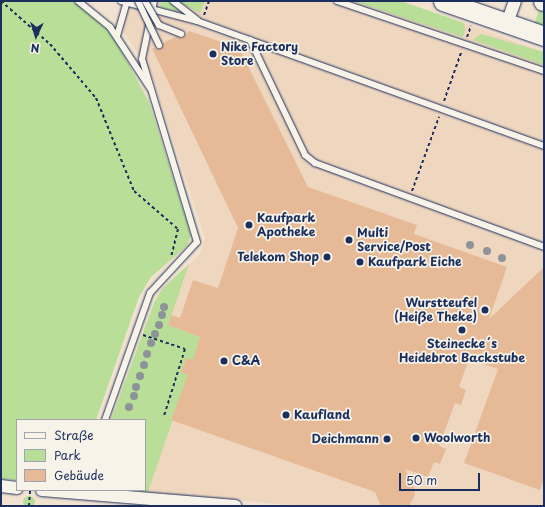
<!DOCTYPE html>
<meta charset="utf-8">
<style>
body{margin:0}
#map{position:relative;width:545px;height:507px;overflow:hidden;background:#f2e2d0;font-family:"Playpen Sans",sans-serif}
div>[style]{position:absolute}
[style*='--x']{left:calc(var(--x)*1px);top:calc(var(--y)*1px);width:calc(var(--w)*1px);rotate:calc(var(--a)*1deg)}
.built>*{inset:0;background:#efd6bf}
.green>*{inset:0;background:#b9de98}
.round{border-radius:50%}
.building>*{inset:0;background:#e7ba97}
.path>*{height:2px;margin-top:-1px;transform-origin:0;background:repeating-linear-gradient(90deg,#1b2f5e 0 3px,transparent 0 6px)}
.roads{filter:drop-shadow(0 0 1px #1b2f5e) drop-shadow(0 0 1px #1b2f5e)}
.lane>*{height:6px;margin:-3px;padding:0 3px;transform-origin:3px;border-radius:3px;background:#f7f3e8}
.street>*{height:12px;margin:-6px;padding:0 6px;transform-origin:6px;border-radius:6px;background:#f7f3e8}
.primary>*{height:19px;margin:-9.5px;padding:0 9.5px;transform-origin:9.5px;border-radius:9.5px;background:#f7f3e8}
.bridges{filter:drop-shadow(0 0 1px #1b2f5e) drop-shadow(0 0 1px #1b2f5e)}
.lane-bridge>*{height:6px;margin:-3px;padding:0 3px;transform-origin:3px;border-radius:3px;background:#f7f3e8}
.trees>*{width:8px;height:8px;margin:-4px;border-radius:50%;background:#8d9398}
.dots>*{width:11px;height:11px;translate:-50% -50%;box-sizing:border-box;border:2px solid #f7f3e8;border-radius:50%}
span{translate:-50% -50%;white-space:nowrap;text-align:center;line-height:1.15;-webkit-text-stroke:3.5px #f7f3e8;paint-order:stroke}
.poi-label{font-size:12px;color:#1b2f5e;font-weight:700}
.left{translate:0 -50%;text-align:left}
.right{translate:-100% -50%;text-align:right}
.frame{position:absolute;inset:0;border:2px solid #1b2f5e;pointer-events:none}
.legend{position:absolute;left:16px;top:419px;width:130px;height:72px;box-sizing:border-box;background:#f7f3e8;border:1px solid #9fa5b1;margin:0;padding:5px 7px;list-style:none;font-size:12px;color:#1b2f5e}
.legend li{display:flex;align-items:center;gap:8px;height:20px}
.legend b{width:20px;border:1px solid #9fa5b1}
.north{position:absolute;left:16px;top:16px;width:40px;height:40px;-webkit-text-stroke:3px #f7f3e8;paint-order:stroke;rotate:184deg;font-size:11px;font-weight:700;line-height:16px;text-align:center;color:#1b2f5e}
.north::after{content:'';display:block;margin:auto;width:14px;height:18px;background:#1b2f5e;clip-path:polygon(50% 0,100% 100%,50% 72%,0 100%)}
.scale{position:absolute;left:399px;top:473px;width:81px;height:18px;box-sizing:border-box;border:2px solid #1b2f5e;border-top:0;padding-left:5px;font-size:12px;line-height:14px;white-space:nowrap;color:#1b2f5e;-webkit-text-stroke:3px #f7f3e8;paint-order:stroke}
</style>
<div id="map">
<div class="built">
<div style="clip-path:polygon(124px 1px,401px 1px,544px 52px,544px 506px,300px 506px,123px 490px,145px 490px,145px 420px,111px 420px,154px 303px,162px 289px,200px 254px,205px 238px,151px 74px,117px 21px)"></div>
</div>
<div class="green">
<div style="clip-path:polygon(1px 1px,72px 1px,87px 10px,114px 37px,149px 102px,191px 235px,187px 246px,151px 277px,139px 297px,96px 420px,17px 420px,17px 480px,1px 479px)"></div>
<div style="clip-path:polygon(161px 1px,170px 1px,181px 12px,160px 8px)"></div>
<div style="clip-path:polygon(178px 1px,205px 1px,200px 13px)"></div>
<div style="clip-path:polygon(353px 1px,401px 1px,464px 23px,465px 29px,463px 37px)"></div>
<div style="clip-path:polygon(539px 10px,544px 12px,544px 30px,534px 26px)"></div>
<div style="clip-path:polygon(481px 34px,544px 52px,544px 65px,473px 40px)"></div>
<div style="clip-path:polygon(189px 264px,168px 325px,200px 337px,193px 361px,186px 358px,181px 372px,188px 375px,148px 492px,123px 490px,145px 490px,145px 420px,111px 420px,154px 303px,162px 289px)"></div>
<div class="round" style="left:23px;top:496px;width:12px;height:12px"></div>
</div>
<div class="building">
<div style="clip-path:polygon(189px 31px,239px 48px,308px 187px,417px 225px,414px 234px,507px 267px,489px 319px,544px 267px,544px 479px,540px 490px,464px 463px,498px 369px,469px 359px,459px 387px,466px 390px,461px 405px,455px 403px,439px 446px,446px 449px,440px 464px,434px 462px,428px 477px,405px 469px,414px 487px,415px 495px,409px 506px,381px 506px,375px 492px,171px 420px,188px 375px,181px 372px,186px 358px,193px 360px,200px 337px,168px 325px,171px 315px,180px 318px,193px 280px,218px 288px,238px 228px,152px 48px,161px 49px,163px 43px,176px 37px,183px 38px)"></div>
</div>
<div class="path">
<div style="--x:1;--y:1;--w:65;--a:41.3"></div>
<div style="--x:50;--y:44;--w:71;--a:49.6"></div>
<div style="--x:96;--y:98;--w:100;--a:67.8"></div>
<div style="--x:134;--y:191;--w:58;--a:40.8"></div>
<div style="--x:178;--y:229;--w:29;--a:104"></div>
<div style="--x:204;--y:15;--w:15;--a:-70"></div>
<div style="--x:467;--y:37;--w:12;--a:-70"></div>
<div style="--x:444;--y:101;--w:54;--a:-70.6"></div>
<div style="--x:412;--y:191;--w:79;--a:-70"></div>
<div style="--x:143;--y:335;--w:44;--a:18.4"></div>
<div style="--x:185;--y:349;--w:70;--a:107.4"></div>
<div style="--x:29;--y:506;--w:15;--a:-86"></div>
</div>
<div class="roads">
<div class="lane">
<div style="--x:78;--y:1;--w:41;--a:39.1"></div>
<div style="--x:110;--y:27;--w:73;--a:56.7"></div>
<div style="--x:121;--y:1;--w:79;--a:14.7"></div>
<div style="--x:197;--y:21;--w:369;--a:19.8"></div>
<div style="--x:173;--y:1;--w:31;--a:38"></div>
<div style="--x:337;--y:1;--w:219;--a:18.7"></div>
<div style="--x:117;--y:36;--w:36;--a:-74"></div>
<div style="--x:250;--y:40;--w:127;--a:64.4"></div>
<div style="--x:305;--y:155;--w:13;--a:39"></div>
<div style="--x:315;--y:163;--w:244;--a:20.1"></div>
<div style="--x:105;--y:420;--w:135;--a:-70.5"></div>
<div style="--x:150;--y:293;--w:69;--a:-47.3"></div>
<div style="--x:197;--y:242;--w:191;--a:-106.7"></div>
<div style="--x:142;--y:59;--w:59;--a:-78.3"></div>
</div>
<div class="street">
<div style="--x:507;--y:23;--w:23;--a:-70"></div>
<div style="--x:1;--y:486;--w:16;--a:7"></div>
<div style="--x:42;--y:490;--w:194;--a:4.7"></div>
</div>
<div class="primary">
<div style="--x:443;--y:1;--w:107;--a:19.1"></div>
<div style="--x:543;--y:1;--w:1;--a:0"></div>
</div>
</div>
<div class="bridges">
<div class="lane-bridge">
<div style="--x:138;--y:1;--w:49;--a:64.5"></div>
<div style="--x:145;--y:1;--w:28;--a:60"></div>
<div style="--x:159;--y:25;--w:24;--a:22"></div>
</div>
</div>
<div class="trees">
<div style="left:470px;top:245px"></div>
<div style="left:487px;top:251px"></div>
<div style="left:502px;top:258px"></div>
<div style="left:164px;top:307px"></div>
<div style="left:162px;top:315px"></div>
<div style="left:159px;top:325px"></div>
<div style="left:155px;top:334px"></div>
<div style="left:151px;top:343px"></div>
<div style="left:147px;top:354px"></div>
<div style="left:144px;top:365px"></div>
<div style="left:140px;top:376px"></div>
<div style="left:136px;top:387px"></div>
<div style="left:134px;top:396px"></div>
<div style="left:129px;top:407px"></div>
</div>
<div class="dots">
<div style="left:213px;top:54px;background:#1b2f5e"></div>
<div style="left:249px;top:225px;background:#1b2f5e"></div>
<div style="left:349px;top:240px;background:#1b2f5e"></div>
<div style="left:327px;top:257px;background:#1b2f5e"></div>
<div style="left:360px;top:262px;background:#1b2f5e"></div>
<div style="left:485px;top:310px;background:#1b2f5e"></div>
<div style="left:462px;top:330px;background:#1b2f5e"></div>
<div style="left:224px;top:361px;background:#1b2f5e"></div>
<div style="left:286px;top:415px;background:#1b2f5e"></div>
<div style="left:416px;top:438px;background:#1b2f5e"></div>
<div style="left:387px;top:439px;background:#1b2f5e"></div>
</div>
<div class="poi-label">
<span class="left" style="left:221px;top:54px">Nike Factory<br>Store</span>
<span class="left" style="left:257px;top:225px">Kaufpark<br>Apotheke</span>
<span class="left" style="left:357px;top:240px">Multi<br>Service/Post</span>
<span class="right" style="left:319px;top:257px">Telekom Shop</span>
<span class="left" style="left:368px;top:262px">Kaufpark Eiche</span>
<span class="right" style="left:477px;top:310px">Wurstteufel<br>(Heiße Theke)</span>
<span style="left:462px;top:351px">Steinecke´s<br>Heidebrot Backstube</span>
<span class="left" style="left:232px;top:361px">C&amp;A</span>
<span class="left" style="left:294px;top:415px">Kaufland</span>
<span class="left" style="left:424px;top:438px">Woolworth</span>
<span class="right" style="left:379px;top:439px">Deichmann</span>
</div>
<div class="frame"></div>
<ul class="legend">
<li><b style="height:5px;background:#f7f3e8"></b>Straße</li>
<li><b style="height:11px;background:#b9de98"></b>Park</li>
<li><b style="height:11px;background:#e7ba97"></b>Gebäude</li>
</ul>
<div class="north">N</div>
<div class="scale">50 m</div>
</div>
